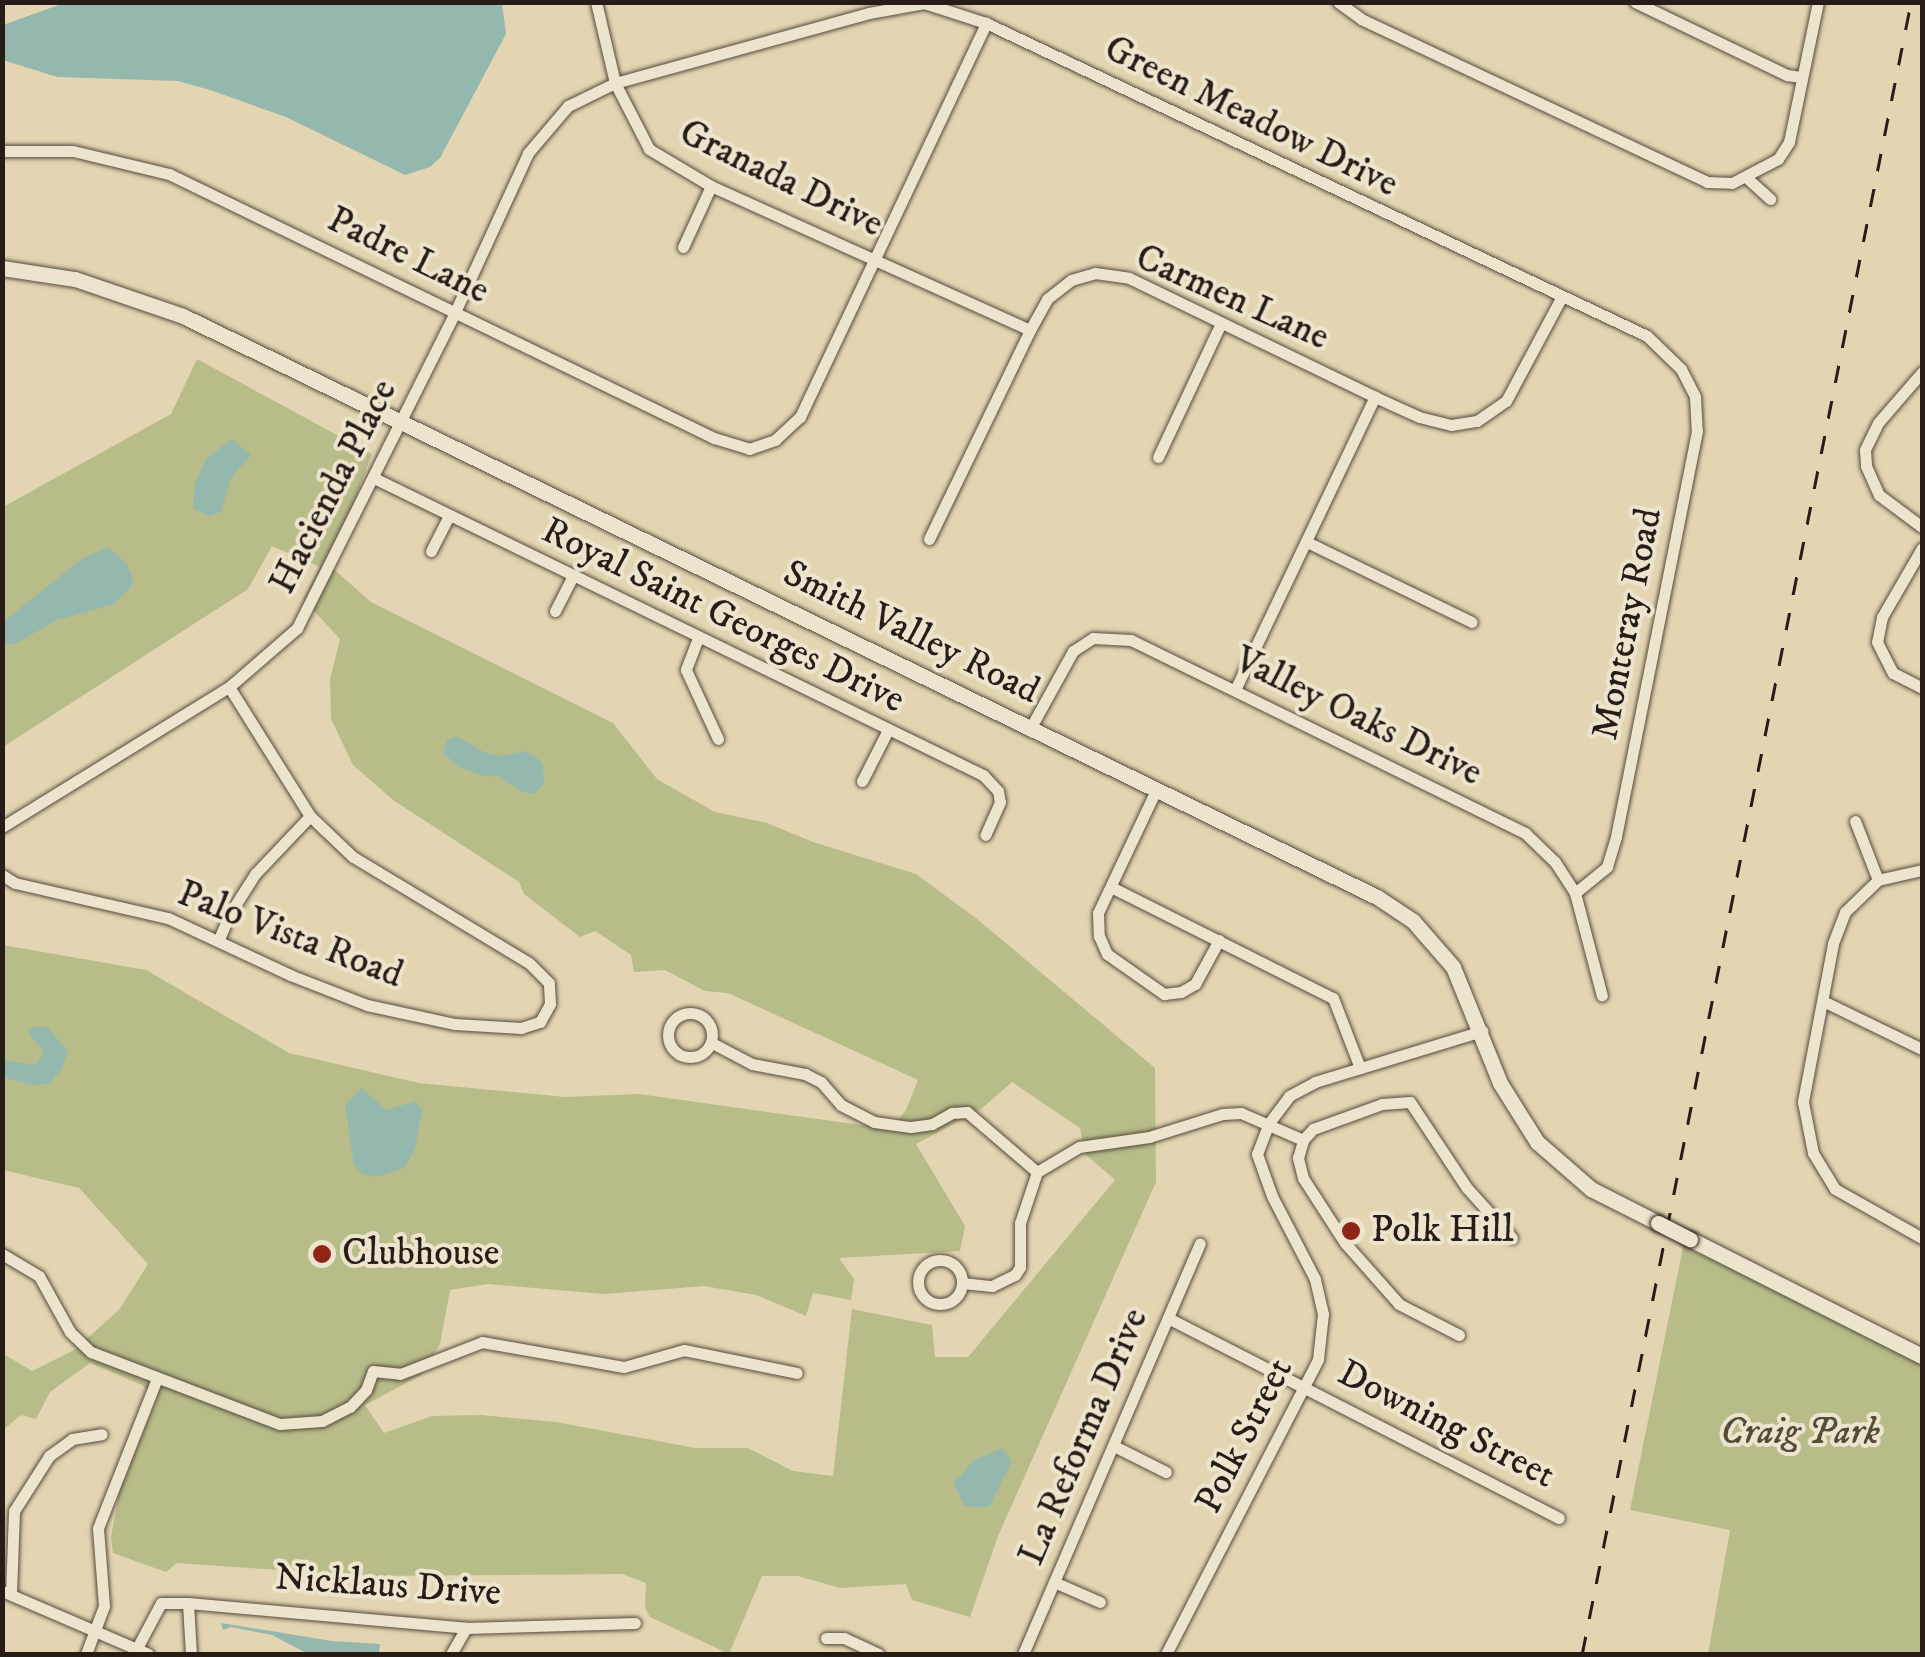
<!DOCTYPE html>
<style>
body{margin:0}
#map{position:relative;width:1925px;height:1657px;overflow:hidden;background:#e3d5b2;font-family:"IM FELL DW Pica",serif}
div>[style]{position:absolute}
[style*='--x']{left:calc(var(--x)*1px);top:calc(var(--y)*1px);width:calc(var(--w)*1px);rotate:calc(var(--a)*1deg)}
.green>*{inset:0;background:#b8bc89}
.water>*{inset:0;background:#95b8ae}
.roads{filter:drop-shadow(0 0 2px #564a3e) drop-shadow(0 0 2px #564a3e)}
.street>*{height:11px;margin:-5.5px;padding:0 5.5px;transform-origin:5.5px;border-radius:5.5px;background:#ede4cd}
.street>.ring{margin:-5.5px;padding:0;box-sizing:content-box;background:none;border:11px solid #ede4cd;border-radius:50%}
.secondary>*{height:15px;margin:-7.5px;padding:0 7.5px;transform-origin:7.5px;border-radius:7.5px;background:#ede4cd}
.rail>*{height:2.5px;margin-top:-1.25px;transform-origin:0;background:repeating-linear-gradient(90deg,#271c17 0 18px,transparent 0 36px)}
.bridges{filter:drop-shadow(0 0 2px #271c17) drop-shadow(0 0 2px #271c17)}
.secondary-bridge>*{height:15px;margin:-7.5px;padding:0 7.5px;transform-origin:7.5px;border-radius:7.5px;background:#ede4cd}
.dots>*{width:28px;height:28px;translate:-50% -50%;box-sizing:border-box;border:5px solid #ede4cd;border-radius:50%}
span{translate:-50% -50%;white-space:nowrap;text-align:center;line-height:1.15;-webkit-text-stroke:8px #ede4cd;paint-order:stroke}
.street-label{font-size:38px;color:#271c17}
.poi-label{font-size:38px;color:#271c17}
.left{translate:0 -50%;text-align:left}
.park-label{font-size:38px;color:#524c39;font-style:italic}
.frame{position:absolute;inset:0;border:5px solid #271c17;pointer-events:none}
</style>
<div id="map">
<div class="green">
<div style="clip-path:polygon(evenodd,197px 359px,372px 454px,330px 566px,371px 602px,613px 723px,657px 779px,715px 812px,767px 823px,813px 842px,916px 874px,977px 919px,1155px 1068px,1156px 1182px,998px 1536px,970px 1617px,912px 1600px,906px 1584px,840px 1588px,798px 1576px,762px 1576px,729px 1654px,650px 1617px,645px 1608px,646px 1583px,622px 1574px,366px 1576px,177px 1563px,166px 1572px,113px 1553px,111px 1537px,120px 1489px,157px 1399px,142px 1385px,90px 1363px,50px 1392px,36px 1419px,21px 1415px,3px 1430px,2px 1353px,32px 1371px,74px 1350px,119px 1310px,148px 1264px,79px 1188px,3px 1170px,3px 945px,146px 970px,289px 1053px,419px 1083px,565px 1097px,639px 1094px,890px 1129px,906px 1110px,918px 1080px,728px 993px,705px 991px,665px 970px,634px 972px,631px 955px,595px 931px,580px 937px,524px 894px,519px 882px,393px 800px,353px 765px,331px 719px,330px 679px,340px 639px,303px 599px,320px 567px,272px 546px,248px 589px,3px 747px,3px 507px,171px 414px,197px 359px,1012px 1082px,1080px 1128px,1085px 1154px,1115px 1180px,968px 1357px,935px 1357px,932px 1325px,852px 1309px,833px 1476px,793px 1471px,748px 1448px,695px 1448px,556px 1422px,481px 1415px,432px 1416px,384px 1433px,365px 1405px,421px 1375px,440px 1344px,450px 1290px,488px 1284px,604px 1294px,704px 1286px,756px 1295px,806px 1316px,813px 1293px,851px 1300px,854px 1279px,839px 1258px,960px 1251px,965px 1226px,916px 1144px,980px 1110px,1012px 1082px)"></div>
<div style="clip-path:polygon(1683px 1247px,1787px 1292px,1922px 1362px,1922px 1654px,1708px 1654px,1730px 1530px,1630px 1510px)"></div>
</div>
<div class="water">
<div style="clip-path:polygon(67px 2px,502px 3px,506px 34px,440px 158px,430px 167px,405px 175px,286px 117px,210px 90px,178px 81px,57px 77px,3px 60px,3px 25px)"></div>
<div style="clip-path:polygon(232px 439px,251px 455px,231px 478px,221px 512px,209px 516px,193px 508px,195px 483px,206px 459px)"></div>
<div style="clip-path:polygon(108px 547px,127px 564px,133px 579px,131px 587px,114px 604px,57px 620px,15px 644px,3px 643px,3px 622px,83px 558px)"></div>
<div style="clip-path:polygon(456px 736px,484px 752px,501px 756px,525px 751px,536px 757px,543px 765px,544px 784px,534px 794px,521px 791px,497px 775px,488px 777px,459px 767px,443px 753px,447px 741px)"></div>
<div style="clip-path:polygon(34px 1027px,47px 1027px,68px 1051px,61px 1070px,48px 1084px,31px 1085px,3px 1077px,4px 1060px,35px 1065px,41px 1058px,43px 1051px,28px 1032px)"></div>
<div style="clip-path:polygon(362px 1088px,386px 1110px,416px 1101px,422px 1110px,415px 1149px,404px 1168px,376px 1177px,362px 1174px,354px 1165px,345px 1105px)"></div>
<div style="clip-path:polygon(1002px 1448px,1012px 1461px,989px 1507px,964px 1506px,954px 1483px,973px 1461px)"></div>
<div style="clip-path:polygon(221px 1623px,332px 1641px,380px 1644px,379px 1653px,308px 1654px,272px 1635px,231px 1627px,223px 1630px)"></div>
</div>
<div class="roads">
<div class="street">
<div style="--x:596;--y:2;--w:83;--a:76.8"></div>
<div style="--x:615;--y:83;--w:74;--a:62.7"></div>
<div style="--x:649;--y:149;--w:72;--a:30.8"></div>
<div style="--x:711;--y:186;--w:350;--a:24.3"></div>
<div style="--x:1338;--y:2;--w:29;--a:36"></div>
<div style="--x:1361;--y:19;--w:382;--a:25.2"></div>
<div style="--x:1707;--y:182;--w:25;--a:2"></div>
<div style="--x:1732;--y:183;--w:52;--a:-27.6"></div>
<div style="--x:1778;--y:159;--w:20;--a:-57"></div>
<div style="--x:1789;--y:142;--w:143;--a:-78.3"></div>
<div style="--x:1635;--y:2;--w:169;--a:25.7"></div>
<div style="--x:1787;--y:75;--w:15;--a:8"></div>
<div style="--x:2;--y:151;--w:71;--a:0"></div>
<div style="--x:73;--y:151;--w:99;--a:13.5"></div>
<div style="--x:169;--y:174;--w:606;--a:25.85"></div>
<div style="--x:714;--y:438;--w:37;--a:17"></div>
<div style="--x:749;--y:449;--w:28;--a:-19"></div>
<div style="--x:775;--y:440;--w:34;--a:-43"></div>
<div style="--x:800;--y:417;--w:436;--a:-64.7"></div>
<div style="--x:1748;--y:179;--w:30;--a:42"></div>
<div style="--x:683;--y:247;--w:67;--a:-65.3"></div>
<div style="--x:1922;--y:372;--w:67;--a:130.8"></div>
<div style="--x:1878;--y:423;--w:30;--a:116"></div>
<div style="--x:1865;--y:450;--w:16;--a:86"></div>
<div style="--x:1866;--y:466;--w:32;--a:66"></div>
<div style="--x:1879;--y:495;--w:54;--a:36.7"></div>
<div style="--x:1158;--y:457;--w:148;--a:-64.8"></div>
<div style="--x:374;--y:478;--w:678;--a:26"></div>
<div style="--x:983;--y:775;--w:22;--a:47"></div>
<div style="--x:998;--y:791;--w:11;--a:80"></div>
<div style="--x:1000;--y:802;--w:36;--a:114"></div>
<div style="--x:929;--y:539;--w:232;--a:-64.2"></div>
<div style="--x:1030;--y:330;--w:35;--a:-61"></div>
<div style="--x:1047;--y:299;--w:31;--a:-38"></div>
<div style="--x:1071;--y:280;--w:25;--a:-16"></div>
<div style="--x:1095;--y:273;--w:34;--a:8"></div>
<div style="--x:1129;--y:278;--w:273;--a:25.8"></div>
<div style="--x:1375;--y:397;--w:48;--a:24.4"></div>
<div style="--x:1419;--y:417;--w:33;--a:14"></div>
<div style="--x:1451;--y:425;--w:26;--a:-9"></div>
<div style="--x:1477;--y:421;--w:35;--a:-35"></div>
<div style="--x:1506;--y:401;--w:117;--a:-61.9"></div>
<div style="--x:1307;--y:542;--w:183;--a:25.9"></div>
<div style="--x:1922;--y:548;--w:80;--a:120.1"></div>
<div style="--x:1882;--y:617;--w:25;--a:101"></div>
<div style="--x:1877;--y:642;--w:35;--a:63"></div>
<div style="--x:1893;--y:673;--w:33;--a:27"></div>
<div style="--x:431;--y:551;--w:39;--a:-63"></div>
<div style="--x:555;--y:611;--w:39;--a:-63"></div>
<div style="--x:698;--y:638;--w:34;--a:111"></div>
<div style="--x:686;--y:670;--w:76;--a:65.1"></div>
<div style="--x:1235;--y:690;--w:325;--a:-64.5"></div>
<div style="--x:1031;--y:727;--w:87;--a:-61.1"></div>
<div style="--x:1073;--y:651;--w:24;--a:-33"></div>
<div style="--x:1093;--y:638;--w:38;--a:3"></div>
<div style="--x:1131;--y:640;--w:439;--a:26.1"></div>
<div style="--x:1525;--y:833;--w:42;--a:44"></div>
<div style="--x:1555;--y:862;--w:37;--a:57"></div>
<div style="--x:1575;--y:893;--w:106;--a:75.3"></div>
<div style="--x:862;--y:781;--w:57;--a:-63"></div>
<div style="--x:1157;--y:788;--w:138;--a:115.3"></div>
<div style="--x:1098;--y:913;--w:23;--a:88"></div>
<div style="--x:1099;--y:936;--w:20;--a:66"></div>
<div style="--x:1107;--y:954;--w:70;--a:35.1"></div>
<div style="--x:1164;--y:994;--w:17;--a:-7"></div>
<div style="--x:1181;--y:992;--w:16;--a:-30"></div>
<div style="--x:1195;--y:984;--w:50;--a:-61.4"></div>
<div style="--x:1855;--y:821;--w:63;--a:68.7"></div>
<div style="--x:2;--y:827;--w:267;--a:-31.7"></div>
<div style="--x:229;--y:687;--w:90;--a:-40.9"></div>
<div style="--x:297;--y:628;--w:353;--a:-63.4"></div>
<div style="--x:455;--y:312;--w:175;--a:-65.3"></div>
<div style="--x:528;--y:153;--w:62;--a:-49.6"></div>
<div style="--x:568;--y:106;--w:52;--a:-26.1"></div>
<div style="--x:615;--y:83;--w:263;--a:-15.4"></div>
<div style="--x:869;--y:13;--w:56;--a:-10.3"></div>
<div style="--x:924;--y:3;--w:65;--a:17.9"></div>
<div style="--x:986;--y:23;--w:731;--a:25.34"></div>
<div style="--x:1647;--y:336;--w:47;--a:44.1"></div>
<div style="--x:1681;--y:369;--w:31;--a:63"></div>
<div style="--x:1695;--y:397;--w:34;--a:87"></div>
<div style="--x:1697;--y:431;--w:414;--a:101.3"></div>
<div style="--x:1616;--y:837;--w:31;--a:107"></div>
<div style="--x:1607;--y:867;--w:41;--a:140.9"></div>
<div style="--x:1922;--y:870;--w:45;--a:167.2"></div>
<div style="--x:1878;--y:880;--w:46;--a:135.9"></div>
<div style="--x:1845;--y:912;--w:34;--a:111"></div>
<div style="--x:1833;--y:944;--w:161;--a:100.8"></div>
<div style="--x:1803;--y:1102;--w:52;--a:78.9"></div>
<div style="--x:1813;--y:1153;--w:42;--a:58.6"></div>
<div style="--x:1835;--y:1189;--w:100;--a:29.4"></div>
<div style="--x:2;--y:875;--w:15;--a:32"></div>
<div style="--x:15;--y:883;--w:157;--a:12.9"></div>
<div style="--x:168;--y:918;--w:135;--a:25"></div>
<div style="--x:290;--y:975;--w:83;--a:21.3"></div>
<div style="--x:367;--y:1005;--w:90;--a:12.2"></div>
<div style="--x:455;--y:1024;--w:66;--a:3.5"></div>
<div style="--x:521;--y:1028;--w:20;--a:-18"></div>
<div style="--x:540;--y:1022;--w:21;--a:-61"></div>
<div style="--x:550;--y:1004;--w:21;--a:-93"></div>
<div style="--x:549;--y:983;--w:28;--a:-135"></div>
<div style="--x:529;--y:963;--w:205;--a:-148.9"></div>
<div style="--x:353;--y:857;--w:59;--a:-136.4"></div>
<div style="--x:310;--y:816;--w:152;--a:-122.1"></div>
<div style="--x:1111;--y:887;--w:248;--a:26.6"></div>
<div style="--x:1333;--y:998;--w:75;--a:68.9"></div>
<div style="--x:219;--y:939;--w:26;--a:-67"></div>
<div style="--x:229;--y:915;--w:49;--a:-57.6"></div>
<div style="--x:255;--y:874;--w:80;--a:-46.5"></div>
<div style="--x:1823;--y:1001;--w:110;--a:25.9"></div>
<div class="ring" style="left:668px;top:1013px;width:33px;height:33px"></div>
<div style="--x:712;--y:1043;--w:45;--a:27.7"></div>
<div style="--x:752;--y:1064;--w:54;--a:10.7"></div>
<div style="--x:805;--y:1074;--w:18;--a:27"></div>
<div style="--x:821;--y:1082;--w:30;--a:49"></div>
<div style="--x:841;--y:1105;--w:37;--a:27"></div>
<div style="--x:874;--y:1122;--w:37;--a:8"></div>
<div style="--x:911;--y:1127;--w:21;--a:-8"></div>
<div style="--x:932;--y:1124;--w:23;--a:-29"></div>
<div style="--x:952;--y:1113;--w:15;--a:-4"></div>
<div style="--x:967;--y:1112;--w:92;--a:40.6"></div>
<div style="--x:1037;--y:1172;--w:49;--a:-30.8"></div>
<div style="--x:1079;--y:1147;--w:71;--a:-8.1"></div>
<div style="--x:1149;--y:1137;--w:77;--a:-17.3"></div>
<div style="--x:1223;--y:1114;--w:18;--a:-3"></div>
<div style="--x:1241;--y:1113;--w:68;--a:23.5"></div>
<div style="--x:2;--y:1254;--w:43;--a:30.7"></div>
<div style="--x:39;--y:1276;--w:64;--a:61"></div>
<div style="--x:70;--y:1332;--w:29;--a:44"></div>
<div style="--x:91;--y:1352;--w:202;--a:20.9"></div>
<div style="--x:280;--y:1424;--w:42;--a:-4.1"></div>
<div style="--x:322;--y:1421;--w:31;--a:-27"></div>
<div style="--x:350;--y:1407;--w:23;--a:-47"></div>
<div style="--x:366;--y:1390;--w:20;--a:-70"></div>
<div style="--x:373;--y:1371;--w:27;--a:6"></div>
<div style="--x:400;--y:1374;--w:88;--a:-21.3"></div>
<div style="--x:482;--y:1342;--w:144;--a:10"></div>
<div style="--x:624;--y:1367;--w:62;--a:-15.8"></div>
<div style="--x:684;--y:1350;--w:115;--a:11.5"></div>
<div class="ring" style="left:918px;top:1260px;width:33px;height:33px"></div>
<div style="--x:962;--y:1283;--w:30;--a:6"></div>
<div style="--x:992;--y:1286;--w:25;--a:-26"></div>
<div style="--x:1015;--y:1275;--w:9;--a:-58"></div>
<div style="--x:1020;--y:1267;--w:44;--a:-90"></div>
<div style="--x:1020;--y:1223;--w:54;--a:-71.6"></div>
<div style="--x:1168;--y:1318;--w:439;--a:27.1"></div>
<div style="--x:1459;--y:1335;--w:68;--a:-152.7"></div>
<div style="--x:1399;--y:1304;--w:81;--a:-131.5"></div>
<div style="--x:1345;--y:1243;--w:77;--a:-122.9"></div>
<div style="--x:1303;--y:1178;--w:21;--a:-104"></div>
<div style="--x:1298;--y:1158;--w:19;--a:-74"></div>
<div style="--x:1303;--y:1140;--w:15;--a:-48"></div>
<div style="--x:1313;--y:1129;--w:73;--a:-19.9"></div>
<div style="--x:1382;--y:1104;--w:28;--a:-4"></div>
<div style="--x:1410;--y:1102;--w:103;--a:56.5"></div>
<div style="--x:1467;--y:1188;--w:67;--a:48"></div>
<div style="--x:1114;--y:1446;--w:58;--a:26.6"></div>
<div style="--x:1054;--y:1582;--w:50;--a:23.5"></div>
<div style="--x:2;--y:1591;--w:159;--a:23.3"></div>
<div style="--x:11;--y:1594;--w:83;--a:-87.9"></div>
<div style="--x:14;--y:1511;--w:65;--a:-57.5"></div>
<div style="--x:49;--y:1456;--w:29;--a:-36"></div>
<div style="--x:72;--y:1439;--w:30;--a:-9"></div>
<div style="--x:826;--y:1638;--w:18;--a:0"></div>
<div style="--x:844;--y:1638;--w:38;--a:25"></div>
<div style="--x:136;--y:1650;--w:53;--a:-62"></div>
<div style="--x:161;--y:1603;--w:27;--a:0"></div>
<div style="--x:86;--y:1654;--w:51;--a:-69.4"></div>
<div style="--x:104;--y:1606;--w:78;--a:-94.4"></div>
<div style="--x:98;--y:1528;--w:161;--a:-68.5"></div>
<div style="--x:191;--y:1654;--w:51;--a:-93.4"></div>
<div style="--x:188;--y:1603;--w:279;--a:5.1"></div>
<div style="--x:466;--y:1628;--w:169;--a:-1.7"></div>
<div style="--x:451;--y:1654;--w:30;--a:-60"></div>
<div style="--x:1023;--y:1654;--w:447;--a:-66.7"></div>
<div style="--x:1166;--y:1654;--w:332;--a:-62.7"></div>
<div style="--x:1318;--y:1359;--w:45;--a:-83.7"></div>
<div style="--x:1323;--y:1314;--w:36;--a:-103"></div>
<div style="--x:1315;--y:1279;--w:93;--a:-117.4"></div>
<div style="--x:1272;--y:1196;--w:45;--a:-109.7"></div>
<div style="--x:1257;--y:1154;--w:33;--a:-69"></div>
<div style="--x:1269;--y:1123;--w:34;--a:-53"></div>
<div style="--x:1289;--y:1096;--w:30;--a:-28"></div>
<div style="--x:1315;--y:1082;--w:175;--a:-17"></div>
</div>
<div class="secondary">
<div style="--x:2;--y:268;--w:74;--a:8.6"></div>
<div style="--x:75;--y:279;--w:114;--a:18.9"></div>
<div style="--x:183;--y:316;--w:1328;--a:25.95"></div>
<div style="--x:1377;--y:897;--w:43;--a:33.7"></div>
<div style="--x:1413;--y:921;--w:61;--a:49"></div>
<div style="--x:1453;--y:967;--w:125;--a:67.9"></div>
<div style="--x:1500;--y:1083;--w:70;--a:57.9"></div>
<div style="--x:1537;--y:1142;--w:72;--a:41"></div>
<div style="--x:1591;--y:1189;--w:75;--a:26.9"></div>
<div style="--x:1690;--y:1239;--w:260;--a:26.8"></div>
</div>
</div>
<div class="rail">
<div style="--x:1582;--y:1654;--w:1684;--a:-78.74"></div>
</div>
<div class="bridges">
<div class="secondary-bridge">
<div style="--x:1658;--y:1223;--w:36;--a:27"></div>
</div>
</div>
<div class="dots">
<div style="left:1351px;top:1231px;background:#8f2418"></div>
<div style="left:322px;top:1254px;background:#8f2418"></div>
</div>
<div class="street-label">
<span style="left:1251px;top:117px;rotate:26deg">Green Meadow Drive</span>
<span style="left:781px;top:179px;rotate:26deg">Granada Drive</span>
<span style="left:408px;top:256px;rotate:26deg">Padre Lane</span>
<span style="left:1232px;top:298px;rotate:24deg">Carmen Lane</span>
<span style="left:334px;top:487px;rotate:-63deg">Hacienda Place</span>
<span style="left:723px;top:616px;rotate:26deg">Royal Saint Georges Drive</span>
<span style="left:1628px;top:624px;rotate:-79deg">Monteray Road</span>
<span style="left:911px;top:633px;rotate:26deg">Smith Valley Road</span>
<span style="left:1358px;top:717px;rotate:26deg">Valley Oaks Drive</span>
<span style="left:290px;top:935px;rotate:21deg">Palo Vista Road</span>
<span style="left:1446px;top:1425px;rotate:27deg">Downing Street</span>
<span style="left:1245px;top:1436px;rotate:-63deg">Polk Street</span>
<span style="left:1084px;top:1437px;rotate:-67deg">La Reforma Drive</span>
<span style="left:388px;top:1586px;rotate:4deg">Nicklaus Drive</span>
</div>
<div class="poi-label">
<span class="left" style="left:1371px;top:1231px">Polk Hill</span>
<span class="left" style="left:342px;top:1254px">Clubhouse</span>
</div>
<div class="park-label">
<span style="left:1800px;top:1433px">Craig Park</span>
</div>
<div class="frame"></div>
</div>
